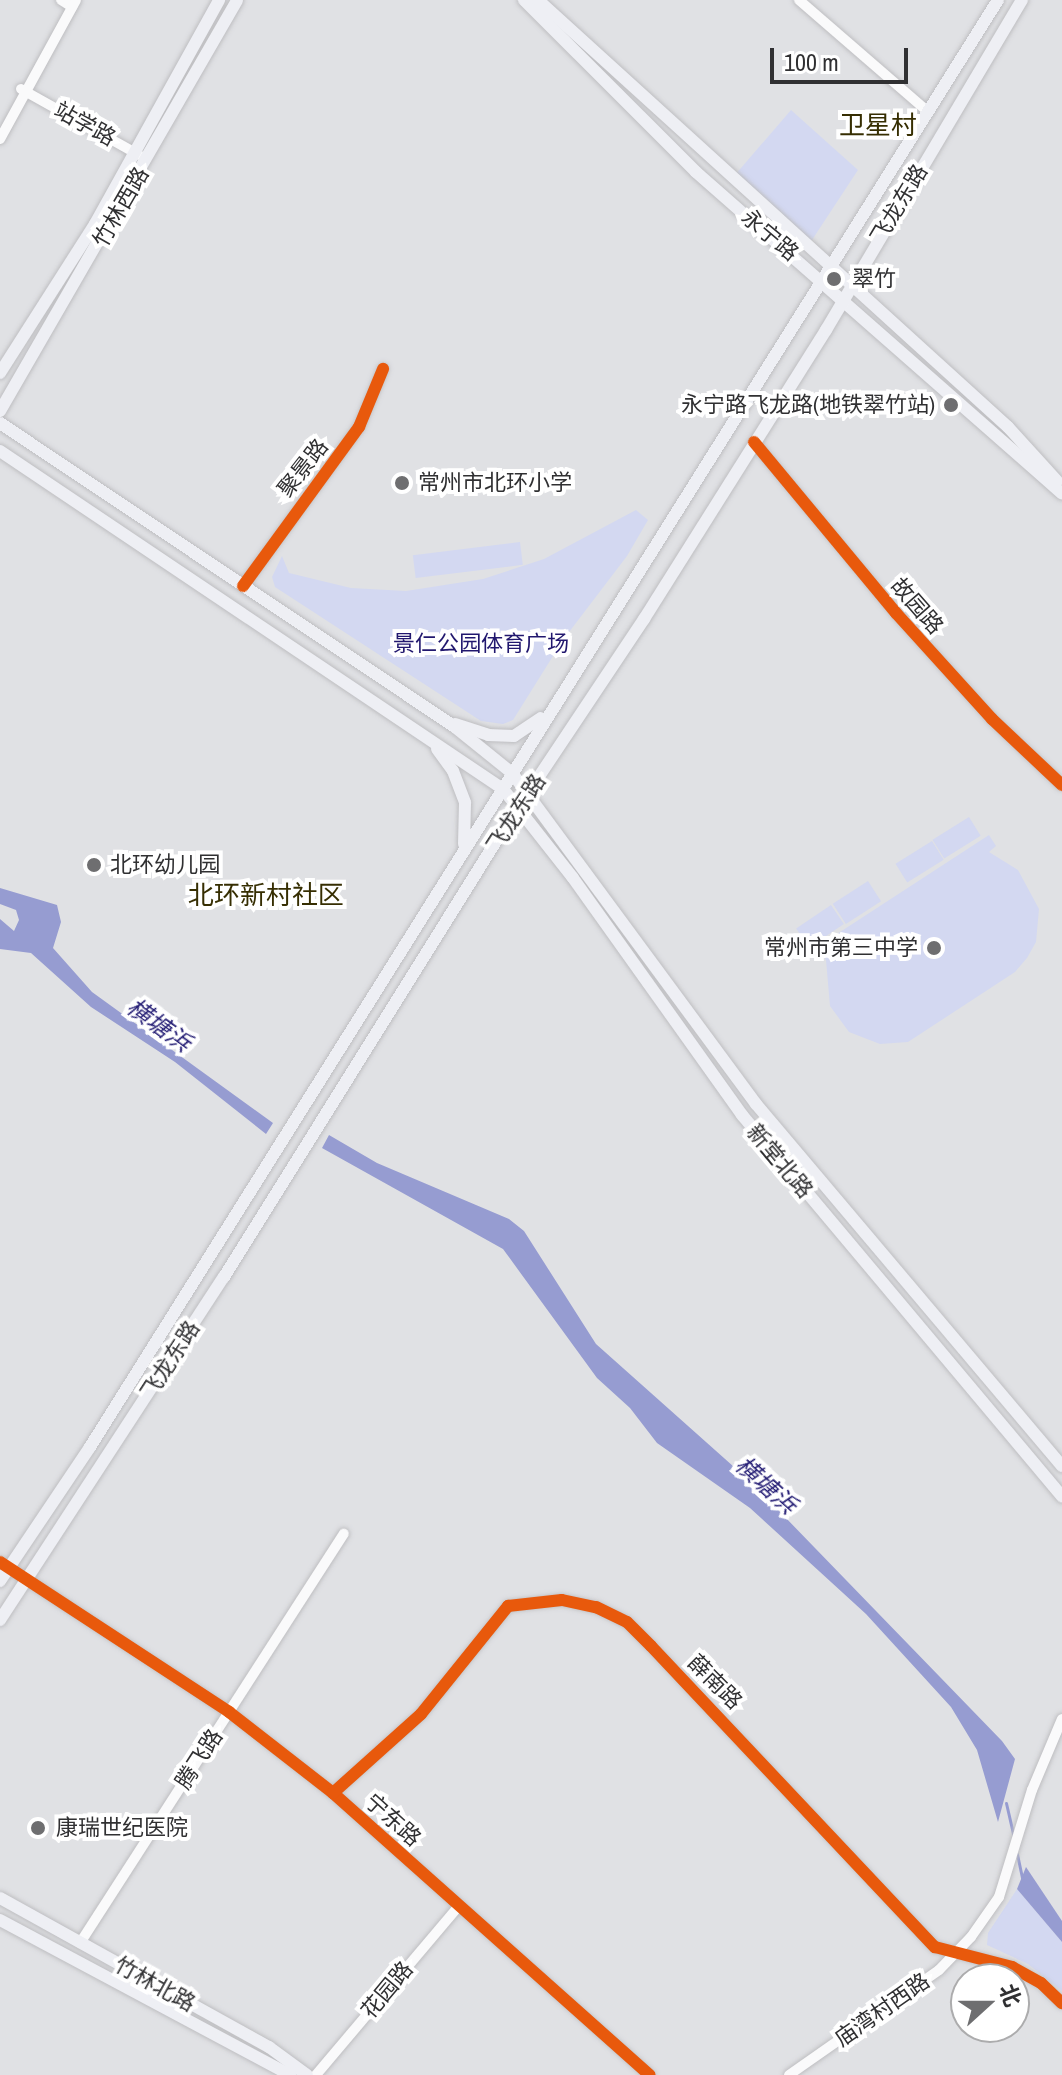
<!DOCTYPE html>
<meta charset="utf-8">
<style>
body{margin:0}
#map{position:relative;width:1062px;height:2075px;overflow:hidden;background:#e0e1e4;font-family:"Archivo Narrow","Noto Sans SC",sans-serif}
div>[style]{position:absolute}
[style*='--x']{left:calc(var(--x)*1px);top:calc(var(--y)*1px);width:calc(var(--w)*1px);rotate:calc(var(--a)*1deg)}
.green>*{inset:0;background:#d3d8f1;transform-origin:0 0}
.water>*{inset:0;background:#969cd1}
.stream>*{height:3px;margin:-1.5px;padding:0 1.5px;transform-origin:1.5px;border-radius:1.5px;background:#969cd1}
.roads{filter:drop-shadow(0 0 2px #bebec1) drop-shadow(0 0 2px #bebec1)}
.minor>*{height:10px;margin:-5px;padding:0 5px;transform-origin:5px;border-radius:5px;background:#fafafb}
.major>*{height:12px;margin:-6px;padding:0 6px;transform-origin:6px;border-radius:6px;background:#eeeff4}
.cycleway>*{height:12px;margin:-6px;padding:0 6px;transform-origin:6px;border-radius:6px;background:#e8590c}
.dots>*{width:22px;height:22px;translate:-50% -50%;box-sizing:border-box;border:4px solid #fff;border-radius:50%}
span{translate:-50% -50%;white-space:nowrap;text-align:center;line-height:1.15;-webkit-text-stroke:8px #fff;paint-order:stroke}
.street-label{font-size:22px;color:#303032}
.poi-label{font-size:22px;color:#303032}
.left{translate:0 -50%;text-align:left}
.right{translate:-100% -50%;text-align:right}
.park-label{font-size:22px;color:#21176e}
.water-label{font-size:24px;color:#251e75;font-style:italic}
.quarter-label{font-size:26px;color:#362e02}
.north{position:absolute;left:950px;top:1963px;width:80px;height:80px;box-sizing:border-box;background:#fff;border:2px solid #acacad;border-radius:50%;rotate:69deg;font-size:22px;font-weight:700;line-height:32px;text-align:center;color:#303032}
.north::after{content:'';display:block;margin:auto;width:28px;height:36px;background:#6e6e70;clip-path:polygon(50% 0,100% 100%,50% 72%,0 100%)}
.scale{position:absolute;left:770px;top:48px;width:138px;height:36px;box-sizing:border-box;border:4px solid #303032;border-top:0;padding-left:10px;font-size:24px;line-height:28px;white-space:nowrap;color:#303032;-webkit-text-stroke:6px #fff;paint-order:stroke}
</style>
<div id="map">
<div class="green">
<div style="clip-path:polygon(791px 110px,858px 170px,812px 240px,805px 241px,735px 175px)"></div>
<div style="clip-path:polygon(636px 510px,648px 520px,627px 556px,563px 640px,513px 720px,503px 724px,481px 721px,275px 587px,272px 577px,282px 556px,289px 573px,351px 588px,406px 591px,483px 579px,544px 559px)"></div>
<div style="left:520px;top:542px;width:23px;height:108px;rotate:83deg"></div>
<div style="left:969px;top:817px;width:22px;height:43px;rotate:58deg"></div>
<div style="clip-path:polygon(989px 835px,996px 846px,989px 852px,1018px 870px,1039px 909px,1036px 942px,1027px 958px,1015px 972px,908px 1042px,880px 1044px,849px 1032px,830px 1006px,826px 960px,817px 947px)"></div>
<div style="left:932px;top:841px;width:22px;height:43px;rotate:58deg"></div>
<div style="left:868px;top:881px;width:24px;height:42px;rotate:57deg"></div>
<div style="left:831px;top:905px;width:23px;height:42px;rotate:56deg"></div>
<div style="clip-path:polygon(1017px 1889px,1062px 1942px,1062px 1991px,1028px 1964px,987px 1945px,988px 1933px)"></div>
</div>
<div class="water">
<div style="clip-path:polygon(0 888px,57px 905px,61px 922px,53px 948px,92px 992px,273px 1123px,266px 1134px,175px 1062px,91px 1007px,31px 953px,0 949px,0 919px,14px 931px,19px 920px,16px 910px,0 904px)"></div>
<div style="clip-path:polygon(329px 1135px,377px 1163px,509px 1219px,524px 1231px,596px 1344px,752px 1483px,1002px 1741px,1015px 1759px,998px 1822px,977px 1750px,951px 1707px,866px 1614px,750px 1508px,657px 1443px,630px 1408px,597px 1378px,503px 1249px,322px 1148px)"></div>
<div style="clip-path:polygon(1026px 1867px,1062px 1921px,1062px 1942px,1017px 1889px)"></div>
</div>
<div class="stream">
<div style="--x:1006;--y:1803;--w:37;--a:77"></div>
<div style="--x:1017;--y:1854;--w:25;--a:78"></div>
</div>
<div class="roads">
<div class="minor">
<div style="--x:61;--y:0;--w:13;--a:32"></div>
<div style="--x:799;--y:0;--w:168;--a:40.9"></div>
<div style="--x:21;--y:89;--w:135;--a:29.2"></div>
<div style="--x:0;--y:139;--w:158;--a:-61.3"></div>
<div style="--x:754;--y:442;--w:222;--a:50.3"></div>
<div style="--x:896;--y:613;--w:143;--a:47.8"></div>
<div style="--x:992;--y:719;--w:96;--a:43.3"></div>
<div style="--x:243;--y:586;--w:197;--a:-53.9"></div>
<div style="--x:359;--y:427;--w:63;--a:-67.5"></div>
<div style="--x:0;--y:1562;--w:274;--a:33.2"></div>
<div style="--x:229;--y:1712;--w:132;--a:37.9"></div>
<div style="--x:333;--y:1793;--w:424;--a:41.7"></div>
<div style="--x:333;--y:1793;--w:118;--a:-41.9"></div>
<div style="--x:421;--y:1714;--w:139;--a:-51.1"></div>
<div style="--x:508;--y:1606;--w:54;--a:-6.3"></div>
<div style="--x:562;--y:1600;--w:35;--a:12"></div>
<div style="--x:596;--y:1607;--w:34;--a:26"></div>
<div style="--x:627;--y:1622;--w:34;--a:45"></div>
<div style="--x:651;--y:1646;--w:414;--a:46.7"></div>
<div style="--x:935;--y:1947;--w:80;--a:14.6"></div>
<div style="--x:1012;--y:1967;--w:33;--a:29"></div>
<div style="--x:1041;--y:1983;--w:29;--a:44"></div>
<div style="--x:80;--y:1943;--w:487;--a:-57.2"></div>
<div style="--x:316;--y:2075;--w:221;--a:-49.8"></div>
<div style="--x:789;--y:2075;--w:183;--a:-35"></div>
<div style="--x:939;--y:1970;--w:46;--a:-45.9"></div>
<div style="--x:971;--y:1937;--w:49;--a:-55"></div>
<div style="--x:999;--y:1897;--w:112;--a:-72.9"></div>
<div style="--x:1032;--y:1790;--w:77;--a:-67.1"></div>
</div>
<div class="major">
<div style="--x:524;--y:0;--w:243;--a:45"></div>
<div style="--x:696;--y:172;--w:487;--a:41.3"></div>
<div style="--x:538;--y:0;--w:635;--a:42.26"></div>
<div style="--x:1008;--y:427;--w:73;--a:47.8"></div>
<div style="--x:0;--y:373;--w:177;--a:-57.5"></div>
<div style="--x:95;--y:224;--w:256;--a:-61"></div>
<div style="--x:0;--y:411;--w:474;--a:-60"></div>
<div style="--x:0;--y:423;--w:547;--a:33.75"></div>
<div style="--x:455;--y:727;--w:73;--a:38.9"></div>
<div style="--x:512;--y:773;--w:411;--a:53.6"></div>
<div style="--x:756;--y:1104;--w:474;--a:49.8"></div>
<div style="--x:0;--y:451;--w:606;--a:33.9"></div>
<div style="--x:503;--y:789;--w:113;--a:51.8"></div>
<div style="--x:573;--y:878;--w:291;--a:54.5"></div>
<div style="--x:742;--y:1115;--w:498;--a:50"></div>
<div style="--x:455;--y:724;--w:35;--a:18"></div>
<div style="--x:488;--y:735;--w:26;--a:2"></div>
<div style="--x:514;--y:736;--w:32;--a:-34"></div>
<div style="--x:437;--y:749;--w:27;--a:54"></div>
<div style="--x:453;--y:771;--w:34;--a:69"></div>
<div style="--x:465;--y:803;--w:41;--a:91.4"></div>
<div style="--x:0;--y:1581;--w:161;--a:-56.1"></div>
<div style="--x:90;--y:1447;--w:1708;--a:-57.89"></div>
<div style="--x:0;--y:1620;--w:410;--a:-56.9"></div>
<div style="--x:224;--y:1277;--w:521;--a:-58.02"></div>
<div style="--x:500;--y:835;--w:260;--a:-56.3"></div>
<div style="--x:644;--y:619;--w:342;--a:-57.8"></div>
<div style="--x:826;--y:330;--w:384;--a:-59.3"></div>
<div style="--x:0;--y:1898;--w:308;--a:29"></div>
<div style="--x:269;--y:2047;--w:47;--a:36.4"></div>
<div style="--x:0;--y:1920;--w:329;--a:28.1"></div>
</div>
</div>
<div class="cycleway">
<div style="--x:754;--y:442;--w:222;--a:50.3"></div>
<div style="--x:896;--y:613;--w:143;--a:47.8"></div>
<div style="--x:992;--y:719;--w:96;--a:43.3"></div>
<div style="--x:243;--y:586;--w:197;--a:-53.9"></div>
<div style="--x:359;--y:427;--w:63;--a:-67.5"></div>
<div style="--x:0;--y:1562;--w:274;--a:33.2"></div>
<div style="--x:229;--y:1712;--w:132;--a:37.9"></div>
<div style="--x:333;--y:1793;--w:424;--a:41.7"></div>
<div style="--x:333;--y:1793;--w:118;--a:-41.9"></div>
<div style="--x:421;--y:1714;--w:139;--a:-51.1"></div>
<div style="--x:508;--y:1606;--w:54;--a:-6.3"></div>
<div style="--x:562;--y:1600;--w:35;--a:12"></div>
<div style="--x:596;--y:1607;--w:34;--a:26"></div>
<div style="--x:627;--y:1622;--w:34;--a:45"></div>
<div style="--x:651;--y:1646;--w:414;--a:46.7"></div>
<div style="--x:935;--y:1947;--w:80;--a:14.6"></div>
<div style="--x:1012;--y:1967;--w:33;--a:29"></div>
<div style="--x:1041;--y:1983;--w:29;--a:44"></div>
</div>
<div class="dots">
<div style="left:834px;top:279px;background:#6e6e70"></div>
<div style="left:951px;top:405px;background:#6e6e70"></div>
<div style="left:402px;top:483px;background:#6e6e70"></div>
<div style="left:94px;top:865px;background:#6e6e70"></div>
<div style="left:934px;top:948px;background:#6e6e70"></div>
<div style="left:38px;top:1828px;background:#6e6e70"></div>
</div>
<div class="street-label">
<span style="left:85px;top:124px;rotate:29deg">站学路</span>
<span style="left:899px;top:204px;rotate:-59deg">飞龙东路</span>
<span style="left:121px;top:207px;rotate:-60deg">竹林西路</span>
<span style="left:770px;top:235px;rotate:40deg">永宁路</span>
<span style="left:303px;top:468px;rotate:-52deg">聚景路</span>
<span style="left:917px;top:606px;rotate:49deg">故园路</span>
<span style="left:516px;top:813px;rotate:-57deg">飞龙东路</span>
<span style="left:780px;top:1161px;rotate:50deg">新堂北路</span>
<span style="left:170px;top:1360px;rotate:-57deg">飞龙东路</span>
<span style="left:715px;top:1682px;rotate:45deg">薛南路</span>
<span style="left:199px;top:1759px;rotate:-57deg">腾飞路</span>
<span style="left:393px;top:1820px;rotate:42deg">宁东路</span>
<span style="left:155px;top:1984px;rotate:29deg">竹林北路</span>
<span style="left:387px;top:1990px;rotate:-50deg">花园路</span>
<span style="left:882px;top:2010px;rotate:-35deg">庙湾村西路</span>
</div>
<div class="poi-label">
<span class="left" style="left:852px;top:279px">翠竹</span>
<span class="right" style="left:935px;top:405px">永宁路飞龙路(地铁翠竹站)</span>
<span class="left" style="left:418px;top:483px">常州市北环小学</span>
<span class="left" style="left:110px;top:865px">北环幼儿园</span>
<span class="right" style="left:918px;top:948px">常州市第三中学</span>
<span class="left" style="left:56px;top:1828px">康瑞世纪医院</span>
</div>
<div class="park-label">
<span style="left:481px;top:644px">景仁公园体育广场</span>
</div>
<div class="water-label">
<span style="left:159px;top:1025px;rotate:36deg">横塘浜</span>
<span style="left:766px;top:1485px;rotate:42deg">横塘浜</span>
</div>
<div class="quarter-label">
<span style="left:878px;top:125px">卫星村</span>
<span style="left:266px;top:895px">北环新村社区</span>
</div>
<div class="north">北</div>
<div class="scale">100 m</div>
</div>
